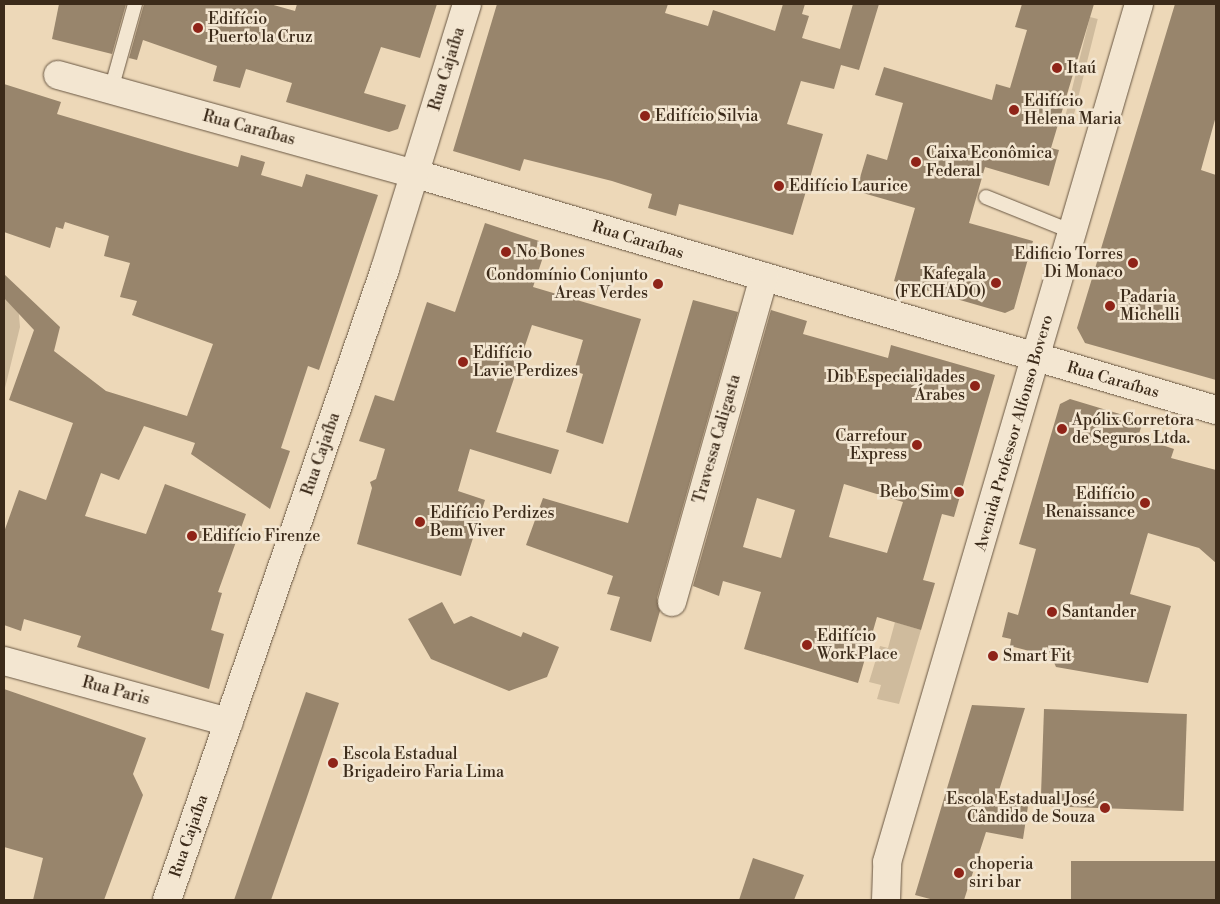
<!DOCTYPE html>
<meta charset="utf-8">
<style>
body{margin:0}
#map{position:relative;width:1220px;height:904px;overflow:hidden;background:#edd8b8;font-family:"Libre Bodoni",serif}
div>[style]{position:absolute}
[style*='--x']{left:calc(var(--x)*1px);top:calc(var(--y)*1px);width:calc(var(--w)*1px);rotate:calc(var(--a)*1deg)}
.green>*{inset:0;background:#cfbb9d;transform-origin:0 0}
.building>*{inset:0;background:#98856c;transform-origin:0 0}
.roads{filter:drop-shadow(0 0 1px #685642) drop-shadow(0 0 1px #685642)}
.lane>*{height:14px;margin:-7px;padding:0 7px;transform-origin:7px;border-radius:7px;background:#f3e6d1}
.street>*{height:28px;margin:-14px;padding:0 14px;transform-origin:14px;border-radius:14px;background:#f3e6d1}
.secondary>*{height:28px;margin:-14px;padding:0 14px;transform-origin:14px;border-radius:14px;background:#f3e6d1}
.dots>*{width:14px;height:14px;translate:-50% -50%;box-sizing:border-box;border:2px solid #f3e6d1;border-radius:50%}
span{translate:-50% -50%;white-space:nowrap;text-align:center;line-height:1.15;-webkit-text-stroke:5px #f3e6d1;paint-order:stroke}
.poi-label{font-size:16px;color:#3c2b1a}
.left{translate:0 -50%;text-align:left}
.right{translate:-100% -50%;text-align:right}
.street-label{font-size:16px;color:#3c2b1a}
.frame{position:absolute;inset:0;border:5px solid #3c2b1a;pointer-events:none}
</style>
<div id="map">
<div class="green">
<div style="left:1090px;top:17px;width:8px;height:107px;rotate:14deg"></div>
<div style="clip-path:polygon(4px 288px,17px 293px,20px 327px,4px 392px,4px 463px)"></div>
<div style="clip-path:polygon(895px 622px,921px 630px,899px 704px,877px 699px,881px 685px,869px 682px,880px 646px,888px 648px)"></div>
</div>
<div class="building">
<div style="clip-path:polygon(59px 4px,126px 4px,112px 54px,52px 39px)"></div>
<div style="clip-path:polygon(144px 4px,270px 4px,295px 11px,297px 4px,437px 4px,420px 58px,381px 47px,364px 93px,406px 105px,398px 129px,389px 132px,286px 102px,292px 83px,246px 69px,240px 88px,213px 81px,217px 66px,143px 40px,137px 60px,129px 58px)"></div>
<div style="clip-path:polygon(497px 4px,668px 4px,665px 13px,708px 26px,713px 10px,775px 31px,783px 4px,805px 4px,802px 14px,809px 16px,802px 38px,840px 49px,853px 4px,879px 4px,859px 70px,841px 65px,834px 89px,801px 81px,787px 124px,823px 134px,793px 235px,679px 204px,676px 216px,648px 208px,652px 194px,612px 181px,524px 159px,520px 171px,453px 151px)"></div>
<div style="clip-path:polygon(1022px 4px,1094px 4px,1051px 148px,1059px 150px,1049px 186px,985px 167px,969px 223px,1033px 241px,1014px 309px,1005px 313px,894px 281px,915px 208px,856px 191px,867px 154px,887px 160px,903px 103px,875px 95px,884px 67px,992px 100px,996px 84px,1010px 88px,1027px 30px,1015px 27px)"></div>
<div style="clip-path:polygon(1175px 4px,1216px 4px,1216px 116px,1201px 170px,1216px 175px,1216px 380px,1085px 343px,1077px 328px)"></div>
<div style="clip-path:polygon(4px 84px,61px 102px,57px 114px,185px 152px,238px 167px,241px 155px,265px 162px,261px 175px,302px 187px,306px 174px,378px 195px,319px 370px,308px 366px,281px 448px,290px 451px,270px 509px,191px 454px,195px 443px,144px 426px,119px 480px,101px 473px,85px 516px,146px 534px,165px 484px,246px 514px,218px 592px,222px 593px,211px 630px,224px 634px,209px 689px,77px 647px,81px 636px,24px 619px,21px 631px,4px 625px,4px 532px,19px 490px,46px 500px,73px 423px,9px 400px,34px 330px,4px 298px,4px 274px,60px 327px,54px 351px,106px 391px,187px 416px,213px 344px,132px 315px,137px 301px,120px 297px,130px 263px,104px 256px,109px 236px,65px 222px,63px 229px,56px 227px,50px 248px,4px 232px)"></div>
<div style="clip-path:polygon(485px 223px,539px 241px,535px 251px,544px 254px,533px 287px,641px 319px,603px 444px,566px 432px,583px 374px,574px 371px,583px 340px,532px 325px,496px 432px,559px 450px,551px 474px,470px 449px,458px 491px,485px 500px,461px 576px,357px 544px,372px 488px,370px 482px,376px 479px,385px 449px,359px 441px,375px 395px,394px 401px,427px 302px,455px 312px)"></div>
<div style="clip-path:polygon(693px 300px,738px 312px,657px 598px,660px 611px,651px 642px,610px 630px,620px 597px,607px 594px,613px 576px,526px 545px,543px 498px,628px 523px)"></div>
<div style="clip-path:polygon(evenodd,771px 310px,807px 321px,803px 334px,888px 358px,891px 345px,995px 375px,954px 517px,942px 514px,923px 580px,935px 583px,921px 630px,877px 617px,858px 683px,744px 649px,761px 592px,723px 581px,719px 596px,693px 586px,771px 310px,844px 484px,903px 502px,887px 553px,829px 537px,844px 484px,771px 310px,757px 498px,795px 510px,781px 558px,743px 547px,757px 498px)"></div>
<div style="clip-path:polygon(1070px 399px,1143px 421px,1138px 437px,1174px 449px,1171px 458px,1216px 470px,1216px 563px,1199px 548px,1148px 533px,1130px 594px,1171px 606px,1148px 683px,1056px 667px,1047px 647px,1041px 654px,1010px 646px,1011px 639px,1002px 637px,1008px 612px,1018px 615px,1036px 549px,1019px 544px,1060px 404px)"></div>
<div style="clip-path:polygon(442px 602px,454px 624px,471px 616px,521px 637px,523px 632px,559px 647px,547px 677px,509px 691px,431px 659px,408px 619px)"></div>
<div style="clip-path:polygon(4px 689px,146px 738px,133px 774px,143px 795px,104px 900px,33px 900px,43px 858px,4px 847px)"></div>
<div style="clip-path:polygon(306px 692px,339px 703px,307px 797px,271px 900px,234px 900px)"></div>
<div style="clip-path:polygon(972px 705px,1025px 708px,996px 800px,1028px 806px,1023px 839px,986px 832px,964px 900px,934px 900px,915px 895px)"></div>
<div style="left:1044px;top:709px;width:143px;height:97px;rotate:2deg"></div>
<div style="clip-path:polygon(753px 858px,804px 875px,794px 900px,739px 900px)"></div>
<div style="left:1216px;top:861px;width:39px;height:145px;rotate:90deg"></div>
</div>
<div class="roads">
<div class="lane">
<div style="--x:111;--y:90;--w:89;--a:-74.4"></div>
<div style="--x:986;--y:197;--w:94;--a:21.9"></div>
</div>
<div class="street">
<div style="--x:58;--y:75;--w:371;--a:15.5"></div>
<div style="--x:416;--y:174;--w:834;--a:16.44"></div>
<div style="--x:672;--y:602;--w:338;--a:-74.2"></div>
<div style="--x:4;--y:661;--w:233;--a:15.2"></div>
<div style="--x:167;--y:900;--w:668;--a:-70.94"></div>
<div style="--x:385;--y:269;--w:277;--a:-72.8"></div>
</div>
<div class="secondary">
<div style="--x:886;--y:900;--w:38;--a:-88"></div>
<div style="--x:887;--y:862;--w:894;--a:-73.63"></div>
</div>
</div>
<div class="dots">
<div style="left:198px;top:28px;background:#8f2418"></div>
<div style="left:1057px;top:68px;background:#8f2418"></div>
<div style="left:1014px;top:110px;background:#8f2418"></div>
<div style="left:645px;top:116px;background:#8f2418"></div>
<div style="left:916px;top:162px;background:#8f2418"></div>
<div style="left:779px;top:186px;background:#8f2418"></div>
<div style="left:506px;top:252px;background:#8f2418"></div>
<div style="left:1133px;top:263px;background:#8f2418"></div>
<div style="left:996px;top:283px;background:#8f2418"></div>
<div style="left:658px;top:284px;background:#8f2418"></div>
<div style="left:1110px;top:306px;background:#8f2418"></div>
<div style="left:463px;top:362px;background:#8f2418"></div>
<div style="left:975px;top:386px;background:#8f2418"></div>
<div style="left:1062px;top:429px;background:#8f2418"></div>
<div style="left:917px;top:445px;background:#8f2418"></div>
<div style="left:959px;top:492px;background:#8f2418"></div>
<div style="left:1145px;top:503px;background:#8f2418"></div>
<div style="left:420px;top:522px;background:#8f2418"></div>
<div style="left:192px;top:536px;background:#8f2418"></div>
<div style="left:1052px;top:612px;background:#8f2418"></div>
<div style="left:807px;top:645px;background:#8f2418"></div>
<div style="left:993px;top:656px;background:#8f2418"></div>
<div style="left:333px;top:763px;background:#8f2418"></div>
<div style="left:1105px;top:808px;background:#8f2418"></div>
<div style="left:959px;top:873px;background:#8f2418"></div>
</div>
<div class="poi-label">
<span class="left" style="left:208px;top:28px">Edifício<br>Puerto la Cruz</span>
<span class="left" style="left:1067px;top:68px">Itaú</span>
<span class="left" style="left:1024px;top:110px">Edifício<br>Helena Maria</span>
<span class="left" style="left:655px;top:116px">Edifício Silvia</span>
<span class="left" style="left:926px;top:162px">Caixa Econômica<br>Federal</span>
<span class="left" style="left:789px;top:186px">Edifício Laurice</span>
<span class="left" style="left:516px;top:252px">No Bones</span>
<span class="right" style="left:1123px;top:263px">Edificio Torres<br>Di Monaco</span>
<span class="right" style="left:986px;top:283px">Kafegala<br>(FECHADO)</span>
<span class="right" style="left:648px;top:284px">Condomínio Conjunto<br>Areas Verdes</span>
<span class="left" style="left:1120px;top:306px">Padaria<br>Michelli</span>
<span class="left" style="left:473px;top:362px">Edifício<br>Lavie Perdizes</span>
<span class="right" style="left:965px;top:386px">Dib Especialidades<br>Árabes</span>
<span class="left" style="left:1072px;top:429px">Apólix Corretora<br>de Seguros Ltda.</span>
<span class="right" style="left:907px;top:445px">Carrefour<br>Express</span>
<span class="right" style="left:949px;top:492px">Bebo Sim</span>
<span class="right" style="left:1135px;top:503px">Edifício<br>Renaissance</span>
<span class="left" style="left:430px;top:522px">Edifício Perdizes<br>Bem Viver</span>
<span class="left" style="left:202px;top:536px">Edifício Firenze</span>
<span class="left" style="left:1062px;top:612px">Santander</span>
<span class="left" style="left:817px;top:645px">Edifício<br>Work Place</span>
<span class="left" style="left:1003px;top:656px">Smart Fit</span>
<span class="left" style="left:343px;top:763px">Escola Estadual<br>Brigadeiro Faria Lima</span>
<span class="right" style="left:1095px;top:808px">Escola Estadual José<br>Cândido de Souza</span>
<span class="left" style="left:969px;top:873px">choperia<br>siri bar</span>
</div>
<div class="street-label">
<span style="left:447px;top:69px;rotate:-73deg">Rua Cajaíba</span>
<span style="left:249px;top:128px;rotate:15deg">Rua Caraíbas</span>
<span style="left:638px;top:240px;rotate:17deg">Rua Caraíbas</span>
<span style="left:1113px;top:380px;rotate:16deg">Rua Caraíbas</span>
<span style="left:1014px;top:433px;rotate:-74deg">Avenida Professor Alfonso Bovero</span>
<span style="left:717px;top:439px;rotate:-74deg">Travessa Caligasta</span>
<span style="left:321px;top:454px;rotate:-71deg">Rua Cajaíba</span>
<span style="left:116px;top:691px;rotate:15deg">Rua Paris</span>
<span style="left:189px;top:836px;rotate:-71deg">Rua Cajaíba</span>
</div>
<div class="frame"></div>
</div>
